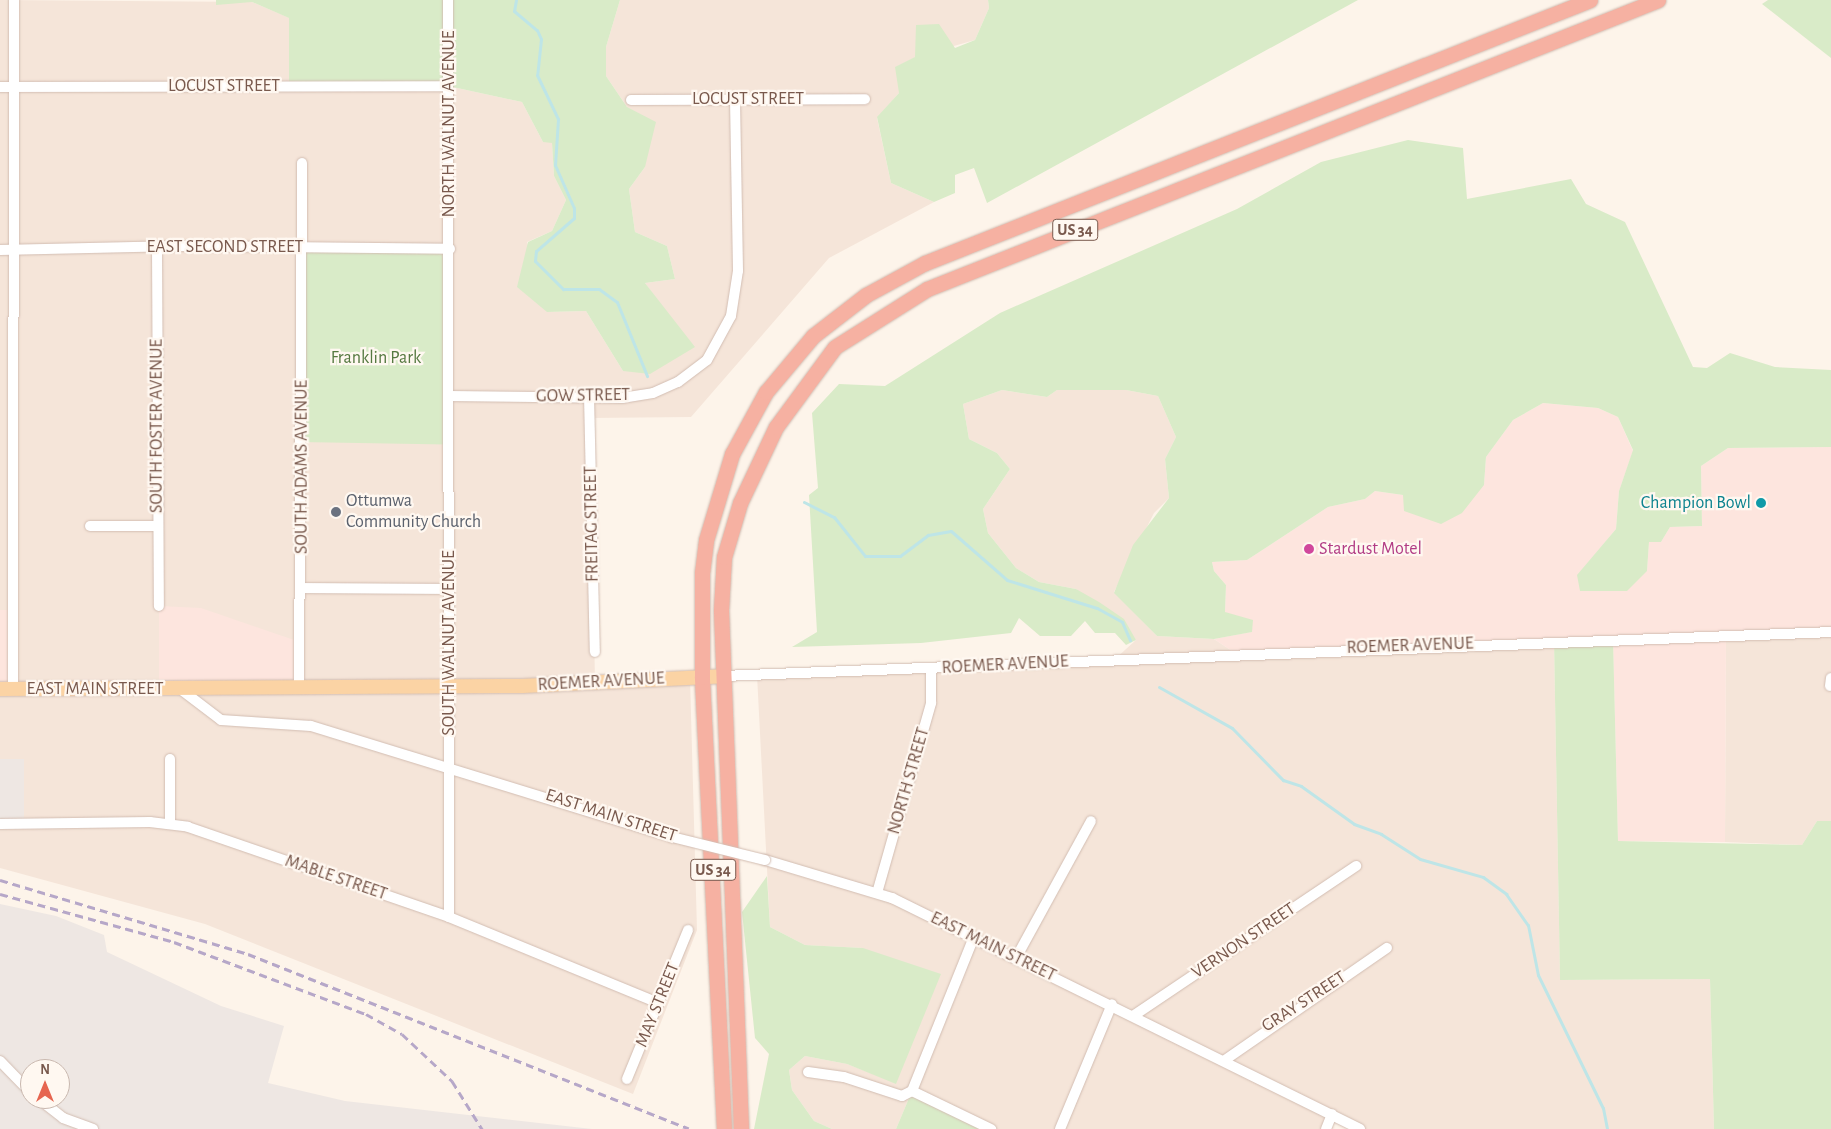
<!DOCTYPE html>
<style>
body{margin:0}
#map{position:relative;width:1831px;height:1129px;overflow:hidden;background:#fdf4ea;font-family:"Alegreya Sans",sans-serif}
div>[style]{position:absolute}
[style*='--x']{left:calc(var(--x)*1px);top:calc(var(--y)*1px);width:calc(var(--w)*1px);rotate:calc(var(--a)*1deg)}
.residential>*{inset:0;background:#f5e5d9}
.commercial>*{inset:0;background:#fde5de}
.industrial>*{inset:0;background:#eee7e3;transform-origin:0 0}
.green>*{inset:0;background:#d9ebc8;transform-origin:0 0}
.stream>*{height:3px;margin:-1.5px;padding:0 1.5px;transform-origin:1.5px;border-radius:1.5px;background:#bee5e7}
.roads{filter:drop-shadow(0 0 1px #d2bdb2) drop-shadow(0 0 1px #d2bdb2)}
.minor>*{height:10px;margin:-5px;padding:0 5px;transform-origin:5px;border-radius:5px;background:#fff}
.major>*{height:14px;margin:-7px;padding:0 7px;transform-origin:7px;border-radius:7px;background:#fbd3a4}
.highway>*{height:15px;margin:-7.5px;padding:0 7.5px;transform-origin:7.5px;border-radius:7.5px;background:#f6b1a2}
.rail>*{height:3px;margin-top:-1.5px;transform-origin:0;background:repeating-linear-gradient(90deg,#b6a7c8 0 8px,transparent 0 13px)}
.bridges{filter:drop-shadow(0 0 1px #d2bdb2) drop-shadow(0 0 1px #d2bdb2)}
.minor-bridge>*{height:10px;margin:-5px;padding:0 5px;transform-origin:5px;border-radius:5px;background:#fff}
.dots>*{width:14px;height:14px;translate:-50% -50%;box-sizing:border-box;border:2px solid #fff8f1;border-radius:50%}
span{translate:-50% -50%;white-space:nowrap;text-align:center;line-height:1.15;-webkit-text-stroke:4.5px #fff8f1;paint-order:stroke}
.shield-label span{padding:1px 4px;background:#fff8f1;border:1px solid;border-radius:4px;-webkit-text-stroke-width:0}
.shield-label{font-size:16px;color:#79594d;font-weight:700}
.street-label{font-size:18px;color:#79594d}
.park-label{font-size:18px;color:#567941}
.worship-label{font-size:18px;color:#5b616d}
.left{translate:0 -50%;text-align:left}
.culture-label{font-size:18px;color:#0d838f}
.right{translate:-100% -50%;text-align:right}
.hotel-label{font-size:18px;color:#b23c85}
.north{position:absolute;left:20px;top:1059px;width:50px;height:50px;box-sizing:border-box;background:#fff8f1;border:1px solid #c9b8af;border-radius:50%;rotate:0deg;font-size:14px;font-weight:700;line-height:20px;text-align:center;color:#79594d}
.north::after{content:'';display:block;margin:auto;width:18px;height:22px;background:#e66550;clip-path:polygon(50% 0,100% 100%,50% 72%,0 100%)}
</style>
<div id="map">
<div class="residential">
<div style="clip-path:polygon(0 0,252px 2px,448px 86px,522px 102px,543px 142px,552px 142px,554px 176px,566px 200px,552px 231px,527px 242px,547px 312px,586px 311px,623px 371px,668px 315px,645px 283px,675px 279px,667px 246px,635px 232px,629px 189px,645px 167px,627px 107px,606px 76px,606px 47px,620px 0,988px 0,989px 8px,975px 40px,915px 57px,899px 93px,877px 118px,891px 183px,934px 202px,829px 258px,691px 417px,590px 418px,595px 682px,690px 678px,697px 930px,633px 1094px,205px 924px,0 868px,0 824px,24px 760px,0 759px,0 689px,14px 611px,0 610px)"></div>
<div style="clip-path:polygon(1002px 390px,1047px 397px,1057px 390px,1126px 390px,1158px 396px,1176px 437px,1165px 459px,1169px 498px,1154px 513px,1114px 592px,1157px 636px,1214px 639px,1235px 653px,1554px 641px,1560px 980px,1710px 979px,1714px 1129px,1360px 1129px,1332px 1114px,1326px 1129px,991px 1129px,912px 1091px,896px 1129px,832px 1129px,814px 1121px,792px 1090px,789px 1070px,805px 1056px,847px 1064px,896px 1083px,863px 948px,805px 945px,770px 927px,757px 675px,1115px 659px,1136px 640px,1076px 589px,1039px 582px,1016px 568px,988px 533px,983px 509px,1010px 469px,997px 453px,969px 439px,963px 404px)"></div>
<div style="clip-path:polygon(1831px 632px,1831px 821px,1817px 821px,1802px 845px,1725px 842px,1726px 634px)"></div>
</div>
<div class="commercial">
<div style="clip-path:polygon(1543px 403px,1598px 408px,1618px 417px,1633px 451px,1619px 491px,1616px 529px,1577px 576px,1647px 571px,1649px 542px,1661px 542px,1670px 527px,1702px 526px,1701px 466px,1728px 448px,1831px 447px,1831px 632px,1726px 634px,1725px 842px,1618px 841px,1613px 638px,1235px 653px,1214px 639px,1251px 632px,1225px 612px,1226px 585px,1214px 571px,1212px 562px,1247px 560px,1328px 507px,1365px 499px,1375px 491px,1403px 495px,1484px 485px,1486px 457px,1513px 420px)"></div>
<div style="clip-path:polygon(159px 606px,201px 608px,300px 642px,299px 688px,159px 688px)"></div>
<div style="clip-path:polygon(0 610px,14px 610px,13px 689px,0 690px,0 708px)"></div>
</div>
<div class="industrial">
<div style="left:0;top:759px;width:24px;height:65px"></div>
<div style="clip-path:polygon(evenodd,0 904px,56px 916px,104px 935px,107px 952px,221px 1006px,284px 1026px,268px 1083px,345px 1101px,592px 1129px,0 1129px,0 904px,30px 1069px,60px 1069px,60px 1099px,30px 1099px,30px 1069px)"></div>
</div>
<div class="green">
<div style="clip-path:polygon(216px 0,620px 0,606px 47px,606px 76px,627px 107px,656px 122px,645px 167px,629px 189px,635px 232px,667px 246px,675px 279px,645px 283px,695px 347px,650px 374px,623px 371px,586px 311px,547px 312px,517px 287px,528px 242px,552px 231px,566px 200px,554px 176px,552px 143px,543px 142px,522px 102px,448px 86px,289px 86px,289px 18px,252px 2px,216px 5px)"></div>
<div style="clip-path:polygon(988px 0,1358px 0,987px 203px,974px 168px,955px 175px,955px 193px,934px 202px,891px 183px,877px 117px,899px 93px,895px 67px,915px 57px,916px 25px,939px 24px,955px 48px,975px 40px,989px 8px)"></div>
<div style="clip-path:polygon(1768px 0,1831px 0,1831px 58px,1762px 4px)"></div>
<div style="clip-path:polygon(1408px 140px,1463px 148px,1467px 199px,1571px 179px,1586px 204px,1625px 222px,1693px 367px,1707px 368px,1730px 353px,1775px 367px,1831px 370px,1831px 447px,1728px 448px,1701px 466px,1702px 526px,1670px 527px,1661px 542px,1649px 542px,1647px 571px,1627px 591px,1580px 591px,1577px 575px,1616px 529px,1619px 491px,1633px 450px,1618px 417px,1598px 408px,1543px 403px,1513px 420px,1486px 457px,1484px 485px,1462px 513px,1441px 524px,1404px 511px,1403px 495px,1375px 491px,1365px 499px,1328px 507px,1247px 560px,1212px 562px,1214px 571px,1226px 585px,1225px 612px,1253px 620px,1252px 632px,1214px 639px,1157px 636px,1114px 593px,1133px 545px,1169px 498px,1165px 459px,1176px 437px,1158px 396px,1126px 390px,1057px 390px,1047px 397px,1002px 390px,963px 404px,969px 439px,997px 453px,1010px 469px,983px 509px,988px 533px,1016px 568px,1039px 582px,1076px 589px,1099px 602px,1124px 619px,1136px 640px,1126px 645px,1115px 633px,1095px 633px,1085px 621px,1071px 636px,1040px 636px,1019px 618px,1011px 633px,921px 643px,792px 647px,817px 632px,809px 495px,818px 488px,812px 413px,839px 384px,885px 386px,1000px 313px,1237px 209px,1321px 162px)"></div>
<div style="left:303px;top:247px;width:147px;height:195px;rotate:1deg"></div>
<div style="clip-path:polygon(1613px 638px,1618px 841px,1802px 845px,1817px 821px,1831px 821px,1831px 1129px,1714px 1129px,1710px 979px,1560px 980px,1554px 641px)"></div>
<div style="clip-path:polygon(767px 876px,770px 927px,805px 945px,863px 948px,941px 974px,896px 1084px,847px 1064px,805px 1056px,789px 1070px,792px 1090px,814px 1121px,832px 1129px,754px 1129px,769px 1054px,755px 1038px,742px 912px)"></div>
<div style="clip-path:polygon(912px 1091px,991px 1129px,896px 1129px)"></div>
</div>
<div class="stream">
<div style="--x:516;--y:0;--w:11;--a:100"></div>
<div style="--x:514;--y:11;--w:30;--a:40"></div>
<div style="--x:537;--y:30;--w:10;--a:66"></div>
<div style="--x:541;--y:39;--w:36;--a:96"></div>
<div style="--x:537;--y:75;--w:49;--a:64.5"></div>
<div style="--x:558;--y:119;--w:46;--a:93.7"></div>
<div style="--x:555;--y:165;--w:47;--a:66.2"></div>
<div style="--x:574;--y:208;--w:10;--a:90"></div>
<div style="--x:574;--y:218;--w:50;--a:139"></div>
<div style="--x:536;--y:251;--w:10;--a:96"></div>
<div style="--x:535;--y:261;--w:40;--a:45"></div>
<div style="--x:563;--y:289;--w:36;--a:0"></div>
<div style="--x:599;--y:289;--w:22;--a:36"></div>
<div style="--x:617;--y:302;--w:80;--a:67.9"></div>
<div style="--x:804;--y:502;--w:34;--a:27"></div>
<div style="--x:834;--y:517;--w:50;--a:51.5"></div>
<div style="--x:865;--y:556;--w:35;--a:0"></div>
<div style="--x:900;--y:556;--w:35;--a:-37"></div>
<div style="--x:928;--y:535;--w:23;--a:-10"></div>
<div style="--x:951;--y:531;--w:74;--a:41.2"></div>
<div style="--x:1007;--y:580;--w:94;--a:17.3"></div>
<div style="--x:1097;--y:608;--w:29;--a:29"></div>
<div style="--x:1122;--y:622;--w:20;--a:66"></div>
<div style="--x:1159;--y:687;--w:84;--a:29.3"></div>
<div style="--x:1232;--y:728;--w:73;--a:45.6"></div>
<div style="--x:1283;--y:780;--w:19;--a:18"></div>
<div style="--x:1301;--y:786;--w:65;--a:35.6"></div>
<div style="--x:1354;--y:824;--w:29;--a:20"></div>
<div style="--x:1381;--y:834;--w:46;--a:32.7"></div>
<div style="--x:1420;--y:859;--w:66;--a:15.9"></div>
<div style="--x:1483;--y:877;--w:29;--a:36"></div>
<div style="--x:1506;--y:894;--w:38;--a:55"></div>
<div style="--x:1528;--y:925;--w:51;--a:78.7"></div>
<div style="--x:1538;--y:975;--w:148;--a:64"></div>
<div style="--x:1603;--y:1108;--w:21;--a:79"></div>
</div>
<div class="roads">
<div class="minor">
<div style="--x:448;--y:0;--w:917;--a:89.94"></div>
<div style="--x:0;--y:87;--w:448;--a:-0.1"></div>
<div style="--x:631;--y:100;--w:234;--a:-0.2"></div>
<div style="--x:157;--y:246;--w:360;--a:89.7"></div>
<div style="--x:0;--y:250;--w:179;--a:-1.3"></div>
<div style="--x:179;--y:246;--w:271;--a:0.6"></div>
<div style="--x:449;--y:396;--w:173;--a:0.7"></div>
<div style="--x:622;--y:398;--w:31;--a:-9"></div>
<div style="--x:653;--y:393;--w:27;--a:-24"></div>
<div style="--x:678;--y:382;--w:36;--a:-37"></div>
<div style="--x:707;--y:360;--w:50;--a:-61.4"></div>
<div style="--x:731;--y:316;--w:46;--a:-81.2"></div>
<div style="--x:738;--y:271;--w:172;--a:-91"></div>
<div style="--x:589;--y:396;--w:256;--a:88.7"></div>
<div style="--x:90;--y:526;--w:68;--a:0"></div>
<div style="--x:301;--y:588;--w:148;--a:0.4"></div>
<div style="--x:723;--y:676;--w:1109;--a:-2.27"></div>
<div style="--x:1830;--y:686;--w:8;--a:-83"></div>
<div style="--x:179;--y:688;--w:53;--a:37.3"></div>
<div style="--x:221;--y:720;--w:90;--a:3.8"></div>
<div style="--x:311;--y:726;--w:378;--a:17.1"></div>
<div style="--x:299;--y:688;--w:525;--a:-89.67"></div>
<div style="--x:13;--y:689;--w:689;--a:-89.92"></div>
<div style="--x:170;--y:759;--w:64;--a:90"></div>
<div style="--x:0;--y:824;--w:150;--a:-0.8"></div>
<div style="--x:150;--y:822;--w:38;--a:7"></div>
<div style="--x:188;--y:827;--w:276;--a:19"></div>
<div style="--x:449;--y:917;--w:227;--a:22.3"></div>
<div style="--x:765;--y:860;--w:133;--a:16.7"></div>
<div style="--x:892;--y:898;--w:522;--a:26.27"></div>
<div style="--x:877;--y:893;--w:198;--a:-74.1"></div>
<div style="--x:931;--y:703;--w:35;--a:-90"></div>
<div style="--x:1016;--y:958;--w:156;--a:-61.3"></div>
<div style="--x:1133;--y:1016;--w:269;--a:-33.9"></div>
<div style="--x:1225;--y:1060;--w:197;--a:-34.7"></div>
<div style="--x:0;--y:1061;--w:43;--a:45.9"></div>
<div style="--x:808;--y:1072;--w:36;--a:8"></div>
<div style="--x:844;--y:1077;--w:61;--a:18.1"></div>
<div style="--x:902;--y:1096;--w:11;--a:-27"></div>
<div style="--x:912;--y:1091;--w:88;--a:25.7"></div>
<div style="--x:627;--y:1079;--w:161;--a:-67.7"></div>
<div style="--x:912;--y:1091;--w:166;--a:-68.1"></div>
<div style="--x:39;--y:1099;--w:31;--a:38"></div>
<div style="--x:63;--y:1118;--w:32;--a:20"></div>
<div style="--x:1060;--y:1129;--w:135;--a:-67.4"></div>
<div style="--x:1326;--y:1129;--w:16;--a:-68"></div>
</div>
<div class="major">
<div style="--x:0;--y:689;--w:522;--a:-0.33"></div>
<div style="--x:522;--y:686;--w:201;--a:-2.8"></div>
</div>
<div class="highway">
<div style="--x:724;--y:1129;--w:453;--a:-92.8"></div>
<div style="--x:702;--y:677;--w:104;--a:-90"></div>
<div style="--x:702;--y:573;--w:33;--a:-83"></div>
<div style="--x:706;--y:540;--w:90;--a:-73.2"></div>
<div style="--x:732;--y:454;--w:71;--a:-61.3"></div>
<div style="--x:766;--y:392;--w:73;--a:-50"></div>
<div style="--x:813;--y:336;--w:67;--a:-37.7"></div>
<div style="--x:866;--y:295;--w:67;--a:-28.5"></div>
<div style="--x:925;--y:263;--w:715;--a:-21.58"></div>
<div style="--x:741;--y:1129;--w:519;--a:-92.21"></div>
<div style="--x:721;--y:610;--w:53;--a:-86.8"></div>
<div style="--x:724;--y:557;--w:56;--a:-73.5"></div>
<div style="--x:740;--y:503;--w:84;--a:-64.7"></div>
<div style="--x:776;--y:427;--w:99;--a:-53.6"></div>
<div style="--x:835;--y:347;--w:109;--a:-32.2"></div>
<div style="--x:927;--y:289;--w:786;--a:-21.57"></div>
</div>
</div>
<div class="rail">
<div style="--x:0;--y:880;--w:259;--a:16.6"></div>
<div style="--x:248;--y:954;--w:474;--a:21.6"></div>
<div style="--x:0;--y:894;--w:180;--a:15.4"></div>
<div style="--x:174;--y:942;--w:205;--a:20.6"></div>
<div style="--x:366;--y:1014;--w:41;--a:29.1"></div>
<div style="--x:402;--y:1034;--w:69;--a:43.2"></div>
<div style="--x:452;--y:1081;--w:57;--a:58"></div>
</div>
<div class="bridges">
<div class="minor-bridge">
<div style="--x:672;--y:837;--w:96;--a:13.9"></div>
</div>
</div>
<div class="dots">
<div style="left:1761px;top:503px;background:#0f9aa8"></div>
<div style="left:336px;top:512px;background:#6b7280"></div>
<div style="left:1309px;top:549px;background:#d1479c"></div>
</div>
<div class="shield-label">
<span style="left:1075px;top:230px">US 34</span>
<span style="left:713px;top:870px">US 34</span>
</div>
<div class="street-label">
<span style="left:224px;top:86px">LOCUST STREET</span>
<span style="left:748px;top:99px">LOCUST STREET</span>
<span style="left:449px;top:124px;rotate:-90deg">NORTH WALNUT AVENUE</span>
<span style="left:225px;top:247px">EAST SECOND STREET</span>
<span style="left:583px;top:396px;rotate:-1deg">GOW STREET</span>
<span style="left:157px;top:426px;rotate:-90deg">SOUTH FOSTER AVENUE</span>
<span style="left:302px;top:467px;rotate:-90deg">SOUTH ADAMS AVENUE</span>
<span style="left:592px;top:524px;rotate:-91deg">FREITAG STREET</span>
<span style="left:449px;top:643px;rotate:-90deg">SOUTH WALNUT AVENUE</span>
<span style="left:1410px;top:646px;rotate:-2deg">ROEMER AVENUE</span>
<span style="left:1005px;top:665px;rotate:-3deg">ROEMER AVENUE</span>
<span style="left:601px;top:682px;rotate:-3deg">ROEMER AVENUE</span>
<span style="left:95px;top:689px">EAST MAIN STREET</span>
<span style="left:909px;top:781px;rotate:-74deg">NORTH STREET</span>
<span style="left:611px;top:816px;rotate:18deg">EAST MAIN STREET</span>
<span style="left:336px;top:878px;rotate:19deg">MABLE STREET</span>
<span style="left:1244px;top:941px;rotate:-34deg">VERNON STREET</span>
<span style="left:993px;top:947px;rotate:26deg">EAST MAIN STREET</span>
<span style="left:1304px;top:1002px;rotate:-33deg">GRAY STREET</span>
<span style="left:658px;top:1005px;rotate:-68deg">MAY STREET</span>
</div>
<div class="park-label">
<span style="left:376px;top:358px">Franklin Park</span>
</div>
<div class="worship-label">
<span class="left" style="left:346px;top:512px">Ottumwa<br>Community Church</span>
</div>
<div class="culture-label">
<span class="right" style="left:1751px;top:503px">Champion Bowl</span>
</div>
<div class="hotel-label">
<span class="left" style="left:1319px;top:549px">Stardust Motel</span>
</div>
<div class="north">N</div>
</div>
